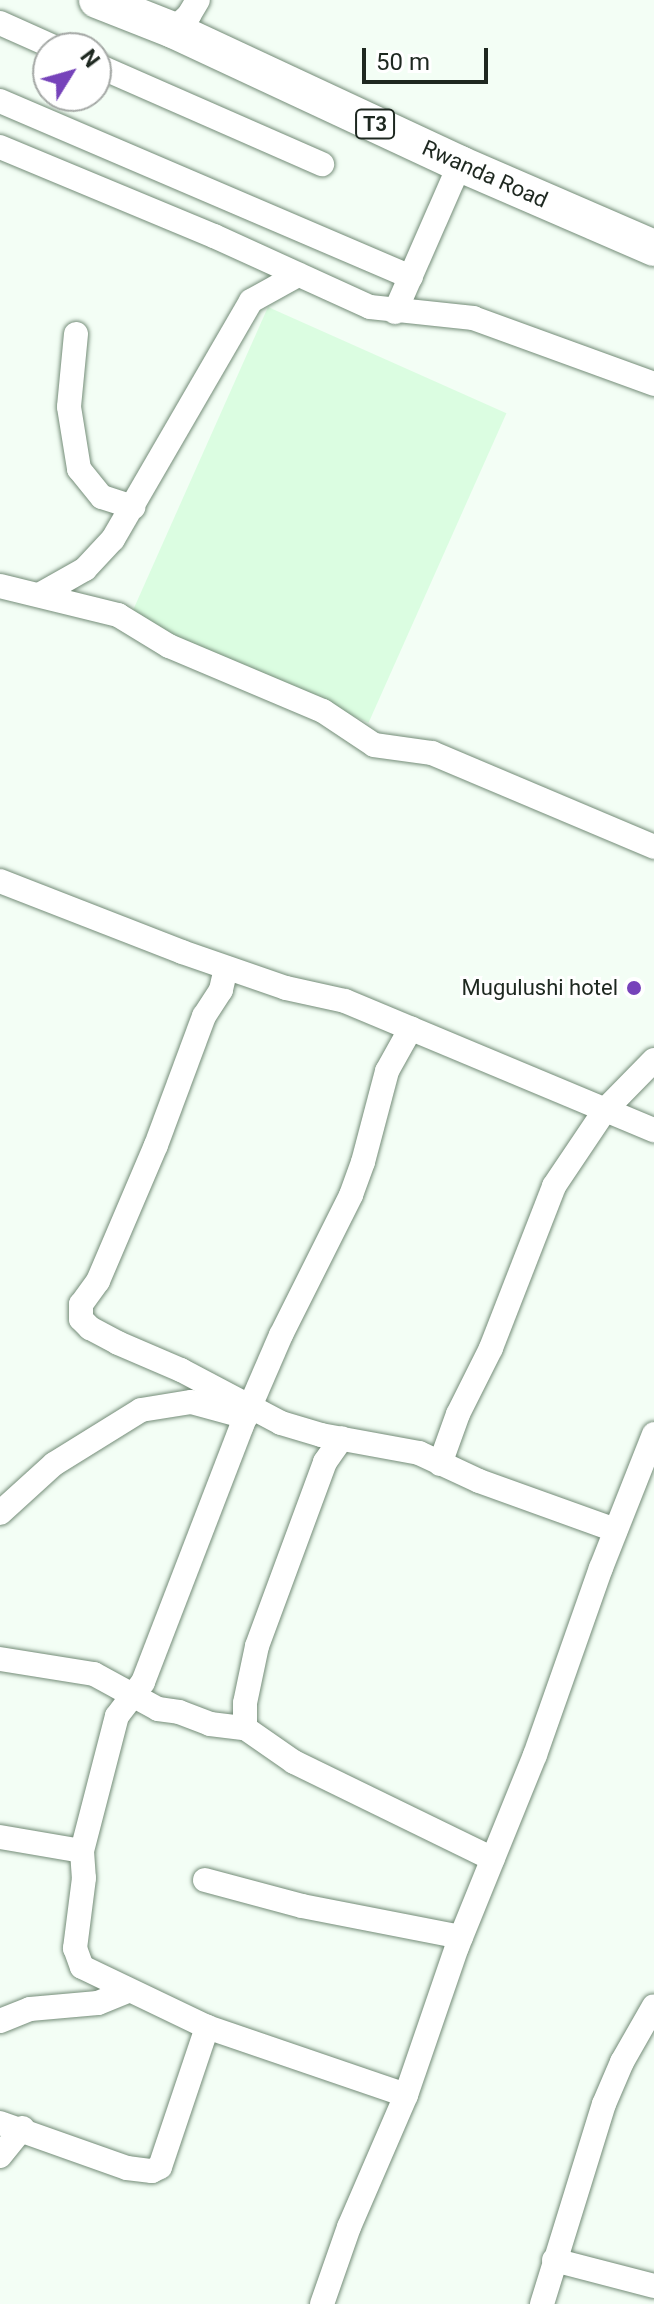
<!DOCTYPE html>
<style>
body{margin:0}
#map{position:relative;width:654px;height:2304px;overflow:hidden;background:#f3fef5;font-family:Roboto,sans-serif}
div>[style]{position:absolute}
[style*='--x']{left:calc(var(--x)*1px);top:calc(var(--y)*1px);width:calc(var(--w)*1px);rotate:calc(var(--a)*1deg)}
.built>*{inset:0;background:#dbfde1;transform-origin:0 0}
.roads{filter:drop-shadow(0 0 2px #748c78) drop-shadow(0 0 2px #748c78)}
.minor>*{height:24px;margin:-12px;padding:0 12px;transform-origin:12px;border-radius:12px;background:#fff}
.highway>*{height:36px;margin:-18px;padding:0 18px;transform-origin:18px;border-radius:18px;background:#fff}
.dots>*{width:22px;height:22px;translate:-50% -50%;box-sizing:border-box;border:4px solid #fff;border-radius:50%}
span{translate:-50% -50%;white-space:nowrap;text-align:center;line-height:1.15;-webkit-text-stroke:6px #fff;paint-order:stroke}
.shield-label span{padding:2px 6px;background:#fff;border:2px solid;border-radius:6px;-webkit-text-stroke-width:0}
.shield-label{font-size:20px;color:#1e2820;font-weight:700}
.street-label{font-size:22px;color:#1e2820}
.poi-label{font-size:22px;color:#1e2820}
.right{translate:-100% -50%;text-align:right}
.north{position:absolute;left:32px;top:32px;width:80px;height:80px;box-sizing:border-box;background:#fff;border:2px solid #a5a9a6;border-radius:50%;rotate:53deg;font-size:22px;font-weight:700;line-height:32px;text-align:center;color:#1e2820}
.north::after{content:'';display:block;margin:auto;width:28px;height:36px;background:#7643ba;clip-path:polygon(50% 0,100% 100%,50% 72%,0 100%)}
.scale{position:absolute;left:362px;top:48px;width:126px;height:36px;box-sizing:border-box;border:4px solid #1e2820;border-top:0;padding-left:10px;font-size:24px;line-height:28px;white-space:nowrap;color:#1e2820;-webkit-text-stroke:6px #fff;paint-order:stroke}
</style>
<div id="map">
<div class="built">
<div style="left:268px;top:307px;width:261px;height:339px;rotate:24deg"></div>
</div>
<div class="roads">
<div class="minor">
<div style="--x:0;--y:23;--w:61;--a:24.1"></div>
<div style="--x:173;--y:30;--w:22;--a:-43"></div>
<div style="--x:189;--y:15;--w:17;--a:-59"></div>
<div style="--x:96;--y:65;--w:247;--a:23.7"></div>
<div style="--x:0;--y:101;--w:447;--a:23.2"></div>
<div style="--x:0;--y:147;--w:232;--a:22.6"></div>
<div style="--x:214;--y:236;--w:171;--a:24.5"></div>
<div style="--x:370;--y:307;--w:104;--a:6.1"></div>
<div style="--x:473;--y:318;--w:193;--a:20"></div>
<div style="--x:395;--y:312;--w:162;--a:-66.3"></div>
<div style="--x:76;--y:334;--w:73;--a:95.5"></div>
<div style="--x:69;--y:407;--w:63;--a:80.8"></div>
<div style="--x:79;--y:469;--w:36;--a:51"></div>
<div style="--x:102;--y:497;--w:33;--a:18"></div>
<div style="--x:0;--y:586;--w:122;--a:13.8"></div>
<div style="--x:118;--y:615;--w:60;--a:31.3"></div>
<div style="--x:169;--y:646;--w:167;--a:22.9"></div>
<div style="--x:323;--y:711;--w:61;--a:33.7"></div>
<div style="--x:374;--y:745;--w:59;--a:7.9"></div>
<div style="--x:432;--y:753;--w:241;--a:22.9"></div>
<div style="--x:41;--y:594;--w:51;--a:-29.6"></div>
<div style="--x:85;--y:569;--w:41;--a:-47"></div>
<div style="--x:113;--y:539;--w:275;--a:-59.9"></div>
<div style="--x:251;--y:301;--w:54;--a:-29"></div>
<div style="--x:0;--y:881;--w:195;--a:21.3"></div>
<div style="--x:182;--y:952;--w:110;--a:19.1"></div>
<div style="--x:286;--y:988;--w:60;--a:12.4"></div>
<div style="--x:345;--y:1001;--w:335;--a:22.7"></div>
<div style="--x:226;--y:968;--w:23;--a:103"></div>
<div style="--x:221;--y:990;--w:31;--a:123"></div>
<div style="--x:204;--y:1016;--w:138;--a:110.4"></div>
<div style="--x:156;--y:1145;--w:148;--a:113.1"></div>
<div style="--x:98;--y:1281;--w:29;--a:126"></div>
<div style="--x:81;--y:1304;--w:15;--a:90"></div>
<div style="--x:81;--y:1319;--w:13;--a:45"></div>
<div style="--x:90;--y:1328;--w:32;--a:28"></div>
<div style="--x:118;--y:1343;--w:69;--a:23.2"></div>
<div style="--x:181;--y:1370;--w:113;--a:27.9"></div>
<div style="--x:281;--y:1423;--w:42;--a:16.7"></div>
<div style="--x:321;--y:1435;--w:100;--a:10.4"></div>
<div style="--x:419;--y:1453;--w:66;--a:25"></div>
<div style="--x:479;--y:1481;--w:145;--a:19.8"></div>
<div style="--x:440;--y:1464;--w:53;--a:-70.2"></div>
<div style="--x:458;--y:1414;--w:74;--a:-63.4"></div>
<div style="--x:491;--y:1348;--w:174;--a:-68.7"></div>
<div style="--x:554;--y:1186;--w:92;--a:-56.1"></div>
<div style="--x:605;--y:1110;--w:70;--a:-45.6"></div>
<div style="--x:0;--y:1513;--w:73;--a:-42.2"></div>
<div style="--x:54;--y:1464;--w:102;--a:-31.8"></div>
<div style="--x:141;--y:1410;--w:51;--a:-9.1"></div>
<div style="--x:191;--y:1402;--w:57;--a:15.3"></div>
<div style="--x:0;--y:1659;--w:95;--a:9.1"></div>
<div style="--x:94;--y:1674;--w:73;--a:28.7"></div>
<div style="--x:158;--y:1709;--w:21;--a:8"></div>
<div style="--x:179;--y:1712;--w:33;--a:21"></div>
<div style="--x:210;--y:1724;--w:35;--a:7"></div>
<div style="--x:245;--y:1728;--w:60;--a:34.8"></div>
<div style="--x:294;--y:1762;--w:221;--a:26"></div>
<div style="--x:245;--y:1728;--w:25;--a:-90"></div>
<div style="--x:245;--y:1703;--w:58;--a:-78.1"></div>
<div style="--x:257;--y:1646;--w:196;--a:-69.7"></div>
<div style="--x:325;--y:1462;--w:29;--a:-55"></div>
<div style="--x:0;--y:1837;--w:83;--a:9.7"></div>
<div style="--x:82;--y:1851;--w:27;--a:86"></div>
<div style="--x:84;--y:1878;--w:71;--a:97.3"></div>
<div style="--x:75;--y:1948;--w:20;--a:70"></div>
<div style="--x:82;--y:1967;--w:139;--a:25.6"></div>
<div style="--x:207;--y:2027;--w:210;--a:18.9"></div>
<div style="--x:82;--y:1851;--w:139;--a:-75.5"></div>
<div style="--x:117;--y:1716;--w:43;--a:-52.6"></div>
<div style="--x:143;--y:1682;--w:275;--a:-68.9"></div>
<div style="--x:242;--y:1425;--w:98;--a:-66.6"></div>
<div style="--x:281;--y:1335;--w:157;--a:-63.4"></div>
<div style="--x:351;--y:1195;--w:35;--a:-70"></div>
<div style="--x:363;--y:1162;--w:94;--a:-75.2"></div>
<div style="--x:387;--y:1071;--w:49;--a:-60.8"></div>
<div style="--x:205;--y:1880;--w:100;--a:15"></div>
<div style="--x:302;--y:1906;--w:162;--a:11"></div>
<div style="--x:0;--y:2021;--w:32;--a:-22"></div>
<div style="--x:30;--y:2009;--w:68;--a:-5"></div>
<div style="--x:98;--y:2003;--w:31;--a:-22"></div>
<div style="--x:0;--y:2123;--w:135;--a:19.5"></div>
<div style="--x:127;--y:2168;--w:25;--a:7"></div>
<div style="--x:152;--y:2171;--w:9;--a:-27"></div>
<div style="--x:160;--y:2167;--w:148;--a:-71.4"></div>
<div style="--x:0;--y:2156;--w:36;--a:-51"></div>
<div style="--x:554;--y:2260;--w:103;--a:14.6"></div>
<div style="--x:322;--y:2304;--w:82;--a:-70.7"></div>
<div style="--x:349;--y:2227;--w:144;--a:-66.6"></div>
<div style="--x:406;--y:2095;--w:157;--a:-71"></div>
<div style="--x:457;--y:1947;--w:207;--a:-67.9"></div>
<div style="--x:535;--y:1755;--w:198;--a:-70.6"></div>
<div style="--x:601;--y:1568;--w:144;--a:-68.4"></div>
<div style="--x:542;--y:2304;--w:209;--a:-72.8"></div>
<div style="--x:604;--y:2104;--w:46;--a:-66.8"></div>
<div style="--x:622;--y:2062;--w:64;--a:-60.3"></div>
</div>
<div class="highway">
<div style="--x:97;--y:0;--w:82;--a:21.5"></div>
<div style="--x:173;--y:30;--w:317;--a:25"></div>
<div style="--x:460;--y:164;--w:211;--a:23.4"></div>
</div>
</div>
<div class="dots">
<div style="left:634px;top:988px;background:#7643ba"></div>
</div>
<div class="shield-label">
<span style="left:375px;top:124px">T3</span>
</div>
<div class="street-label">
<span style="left:485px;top:174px;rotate:24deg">Rwanda Road</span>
</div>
<div class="poi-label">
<span class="right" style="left:618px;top:988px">Mugulushi hotel</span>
</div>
<div class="north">N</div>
<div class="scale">50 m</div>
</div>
